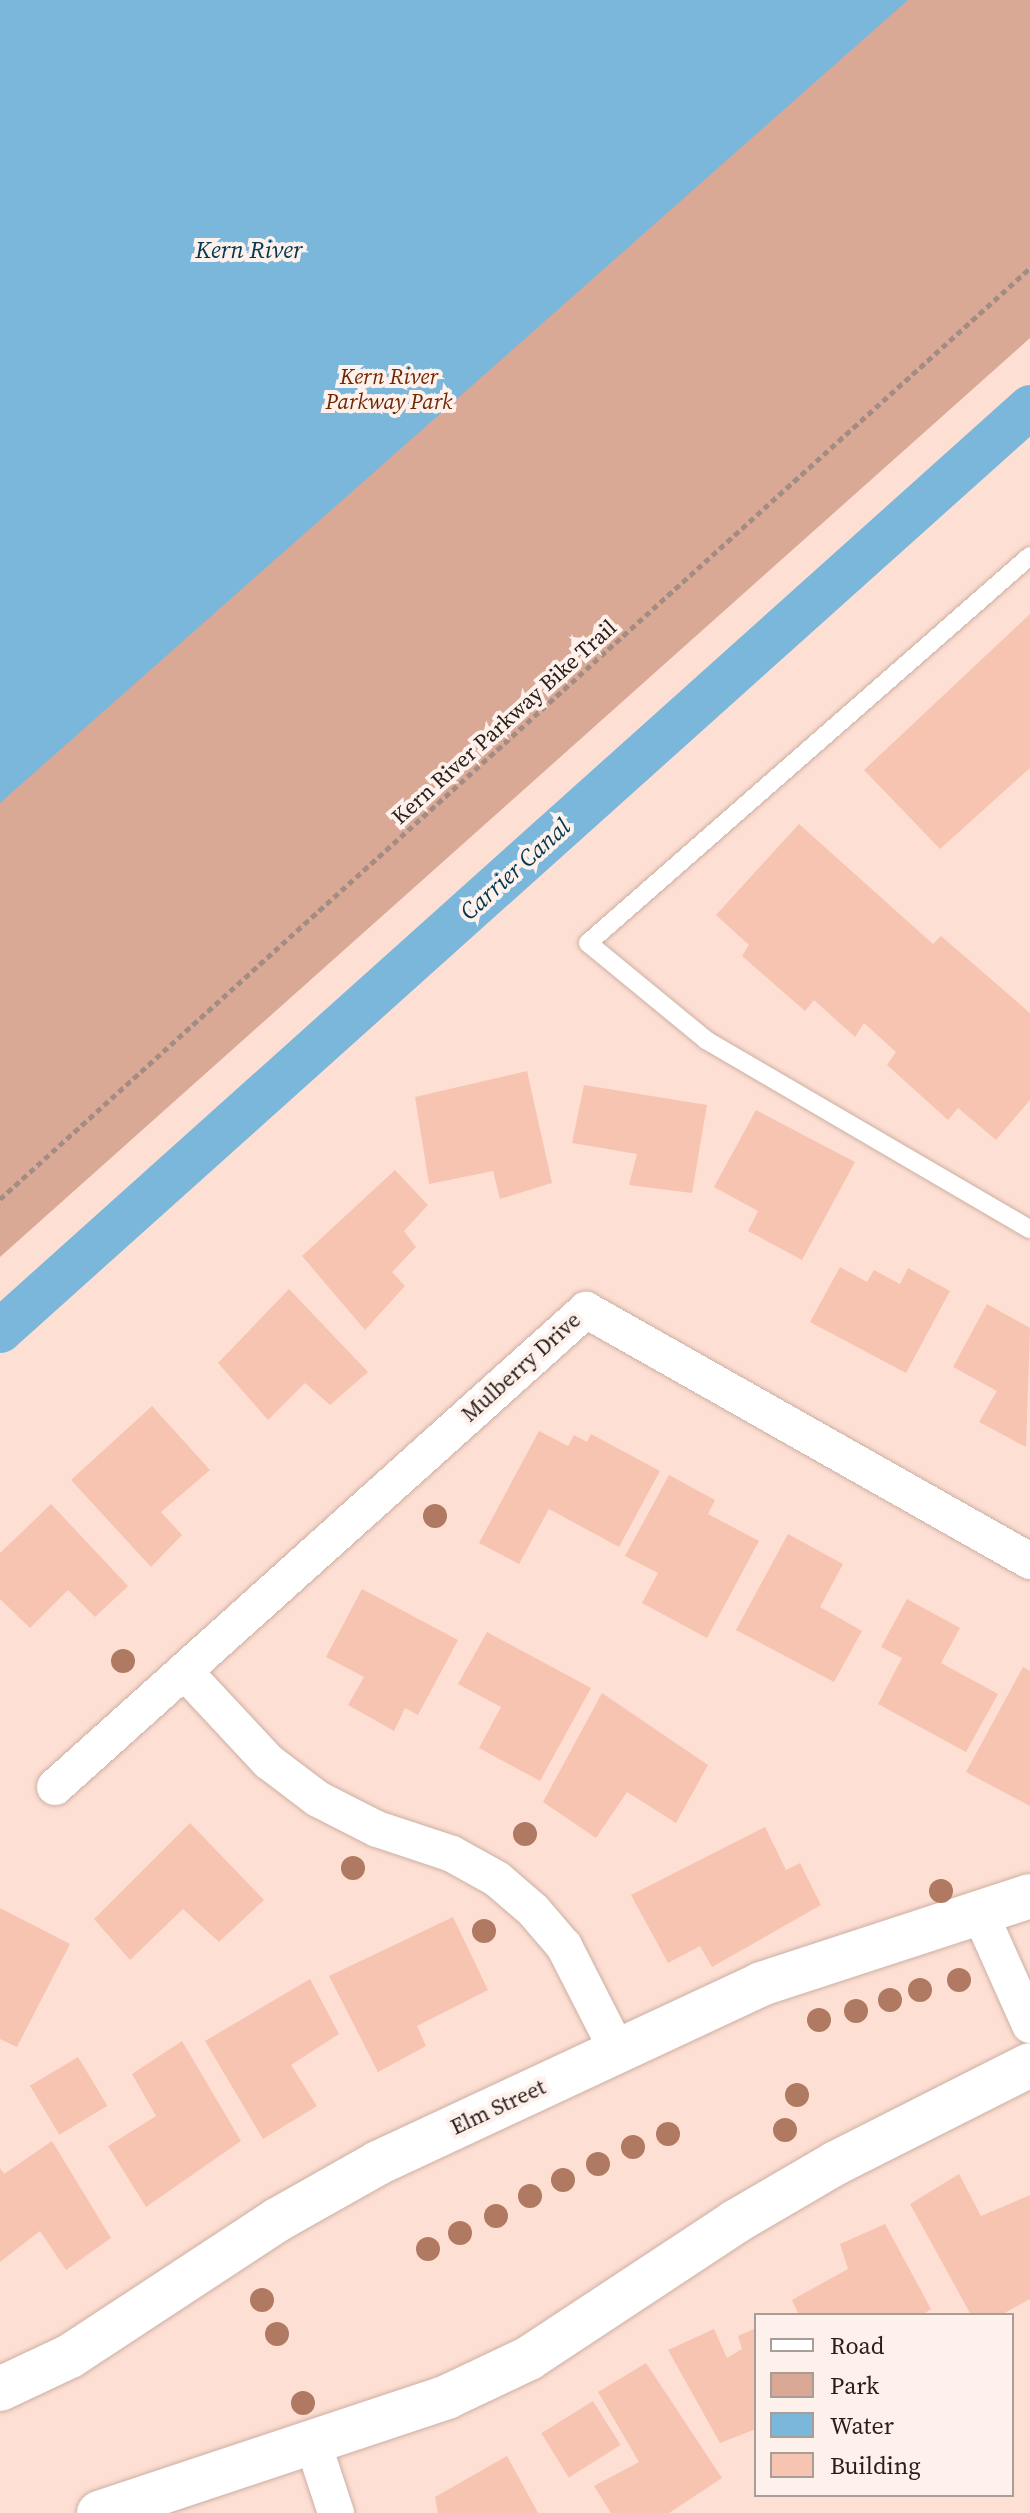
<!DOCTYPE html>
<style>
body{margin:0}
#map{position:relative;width:1030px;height:2513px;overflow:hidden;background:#fedfd3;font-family:"Source Serif 4",serif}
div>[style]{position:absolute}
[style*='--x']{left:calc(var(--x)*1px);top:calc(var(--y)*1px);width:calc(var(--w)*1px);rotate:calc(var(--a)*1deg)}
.green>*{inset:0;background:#d9a996}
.water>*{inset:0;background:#7bb7db}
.canal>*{height:44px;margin:-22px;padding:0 22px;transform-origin:22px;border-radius:22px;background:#7bb7db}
.building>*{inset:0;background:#f7c4b1;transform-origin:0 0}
.path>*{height:5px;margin-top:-2.5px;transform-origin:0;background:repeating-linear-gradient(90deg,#a38c83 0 6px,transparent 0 10px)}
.roads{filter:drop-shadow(0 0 2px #ccafa3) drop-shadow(0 0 2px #ccafa3)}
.service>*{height:18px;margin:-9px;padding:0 9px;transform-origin:9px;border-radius:9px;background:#fff}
.minor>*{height:36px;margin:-18px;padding:0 18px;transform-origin:18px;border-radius:18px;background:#fff}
.tertiary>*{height:44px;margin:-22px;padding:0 22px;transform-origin:22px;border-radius:22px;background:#fff}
.trees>*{width:24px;height:24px;margin:-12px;border-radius:50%;background:#af7a61}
span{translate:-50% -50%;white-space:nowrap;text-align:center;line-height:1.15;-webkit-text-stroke:8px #fef1ec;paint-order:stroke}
.park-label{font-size:22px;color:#6f2704;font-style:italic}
.street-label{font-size:22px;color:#291e19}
.water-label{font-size:24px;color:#02374f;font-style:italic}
.legend{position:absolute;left:754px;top:2313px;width:260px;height:184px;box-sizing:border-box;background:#fef1ec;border:2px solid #a99d98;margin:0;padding:10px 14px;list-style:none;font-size:24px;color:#291e19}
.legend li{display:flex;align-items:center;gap:16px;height:40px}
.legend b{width:40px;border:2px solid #a99d98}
</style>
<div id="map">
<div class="green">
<div style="clip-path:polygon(0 0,1030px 0,1030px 338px,0 1257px)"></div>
</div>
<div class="water">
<div style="clip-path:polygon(0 0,908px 0,0 803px)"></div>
</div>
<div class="canal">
<div style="--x:0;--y:1331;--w:1384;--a:-41.89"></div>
</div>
<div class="building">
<div style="clip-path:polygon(1030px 614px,1030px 768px,940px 849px,864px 770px)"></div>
<div style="clip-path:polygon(799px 824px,933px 944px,941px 936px,1030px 1013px,1030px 1100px,996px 1140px,958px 1108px,948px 1120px,887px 1065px,896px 1052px,864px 1023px,855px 1037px,814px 1000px,805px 1011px,742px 956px,749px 945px,716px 915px)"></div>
<div style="clip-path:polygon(527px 1071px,552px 1183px,500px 1199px,493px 1171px,429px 1184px,415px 1097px)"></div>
<div style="clip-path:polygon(584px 1085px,707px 1105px,692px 1193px,629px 1185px,637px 1154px,572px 1143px)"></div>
<div style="clip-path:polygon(756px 1110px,855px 1162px,802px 1260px,748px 1231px,758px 1211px,714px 1187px)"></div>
<div style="clip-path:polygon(395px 1170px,428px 1205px,404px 1231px,416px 1247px,392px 1272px,405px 1286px,365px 1330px,302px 1256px)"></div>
<div style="clip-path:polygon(840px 1267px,867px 1282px,874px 1270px,900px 1284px,908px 1268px,950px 1291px,906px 1373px,810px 1322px)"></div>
<div style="clip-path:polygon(289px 1289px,368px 1372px,330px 1405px,305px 1383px,268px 1420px,218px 1363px)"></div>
<div style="clip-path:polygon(987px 1304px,1030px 1328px,1026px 1447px,979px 1422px,997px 1391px,953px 1367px)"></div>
<div style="clip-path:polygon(152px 1406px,210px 1470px,161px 1512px,182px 1535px,151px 1567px,71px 1480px)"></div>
<div style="clip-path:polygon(539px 1431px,568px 1446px,574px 1435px,587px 1442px,591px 1434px,660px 1471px,619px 1547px,549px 1509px,519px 1564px,479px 1543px)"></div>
<div style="clip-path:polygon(669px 1475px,715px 1500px,708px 1514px,759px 1541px,707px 1638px,642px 1603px,658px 1573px,625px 1556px)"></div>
<div style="clip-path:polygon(51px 1504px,128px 1586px,95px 1617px,68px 1590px,30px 1628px,0 1599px,0 1553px)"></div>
<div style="clip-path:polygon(788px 1534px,843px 1564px,820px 1607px,862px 1631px,834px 1682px,736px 1630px)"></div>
<div style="clip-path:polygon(362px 1589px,458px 1640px,418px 1715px,405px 1708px,394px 1731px,348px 1705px,364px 1677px,326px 1657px)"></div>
<div style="clip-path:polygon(907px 1599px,960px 1628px,941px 1663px,998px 1694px,966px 1752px,878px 1704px,902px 1658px,881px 1647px)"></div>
<div style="clip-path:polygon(487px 1632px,591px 1688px,540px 1781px,479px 1748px,501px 1707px,458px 1684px)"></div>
<div style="clip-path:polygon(1023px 1667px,1030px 1671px,1030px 1806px,966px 1772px)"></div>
<div style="clip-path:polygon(602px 1693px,708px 1765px,676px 1823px,627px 1792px,596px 1838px,543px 1802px)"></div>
<div style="clip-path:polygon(190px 1823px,264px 1900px,219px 1942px,183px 1909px,130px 1960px,94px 1919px)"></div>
<div style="clip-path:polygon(765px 1827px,786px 1870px,800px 1863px,821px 1905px,712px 1967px,700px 1946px,668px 1963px,631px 1895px)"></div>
<div style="clip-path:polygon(0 1908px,70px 1944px,17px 2047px,0 2039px)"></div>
<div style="clip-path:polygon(453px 1917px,488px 1990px,417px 2026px,426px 2046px,378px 2072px,329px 1976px)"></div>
<div style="clip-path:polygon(310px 1979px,339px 2034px,291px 2065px,317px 2106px,263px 2139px,205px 2041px)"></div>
<div style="clip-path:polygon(182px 2041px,241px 2141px,146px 2207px,108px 2146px,156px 2116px,132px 2074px)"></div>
<div style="left:78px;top:2057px;width:57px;height:56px;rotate:59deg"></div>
<div style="clip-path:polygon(52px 2141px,111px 2238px,66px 2270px,40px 2231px,0 2262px,0 2168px,4px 2174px)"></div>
<div style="clip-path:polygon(959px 2174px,981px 2216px,1030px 2195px,1030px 2299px,1001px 2315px,971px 2315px,910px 2204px)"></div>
<div style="clip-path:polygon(885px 2224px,931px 2309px,922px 2315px,799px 2315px,792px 2300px,848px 2269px,840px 2244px)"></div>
<div style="clip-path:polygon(756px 2328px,756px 2429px,720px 2443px,668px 2350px,714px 2329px,727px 2358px,742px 2349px,738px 2336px)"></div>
<div style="clip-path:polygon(646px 2363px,722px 2478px,669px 2513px,611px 2513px,594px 2486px,639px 2462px,598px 2392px)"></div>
<div style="left:593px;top:2401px;width:52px;height:61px;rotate:58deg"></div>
<div style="clip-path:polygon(507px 2456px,538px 2513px,438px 2513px,435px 2497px)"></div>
</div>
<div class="path">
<div style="--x:0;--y:1199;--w:1388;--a:-42.11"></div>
</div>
<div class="roads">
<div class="service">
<div style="--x:1030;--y:556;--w:587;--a:138.8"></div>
<div style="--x:588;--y:943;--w:153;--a:39.4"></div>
<div style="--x:706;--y:1040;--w:375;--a:30.3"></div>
</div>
<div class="minor">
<div style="--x:184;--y:1671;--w:125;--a:47"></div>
<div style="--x:269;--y:1762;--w:61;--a:37.1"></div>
<div style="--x:318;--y:1799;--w:66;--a:27"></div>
<div style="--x:377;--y:1829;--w:79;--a:18.4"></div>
<div style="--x:452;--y:1854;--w:51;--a:29.1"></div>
<div style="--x:497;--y:1879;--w:48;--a:40.7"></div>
<div style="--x:533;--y:1910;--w:48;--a:49.3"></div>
<div style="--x:564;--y:1946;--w:117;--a:63"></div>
<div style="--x:55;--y:1787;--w:714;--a:-41.93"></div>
<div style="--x:586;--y:1310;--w:510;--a:29.48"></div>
<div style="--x:979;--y:1911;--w:125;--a:65.9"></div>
<div style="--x:313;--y:2443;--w:74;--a:71.8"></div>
</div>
<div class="tertiary">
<div style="--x:0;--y:2389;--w:77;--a:-25.2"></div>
<div style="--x:70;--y:2356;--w:248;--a:-33.3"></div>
<div style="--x:277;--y:2220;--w:116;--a:-29.4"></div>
<div style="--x:378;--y:2163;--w:423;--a:-25"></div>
<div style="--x:761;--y:1984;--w:283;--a:-18.1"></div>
<div style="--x:99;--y:2513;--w:367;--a:-18.4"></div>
<div style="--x:447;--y:2397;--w:91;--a:-25.4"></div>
<div style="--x:529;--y:2358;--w:247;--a:-33.4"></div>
<div style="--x:735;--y:2222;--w:117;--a:-30.3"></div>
<div style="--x:836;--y:2163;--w:217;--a:-26.8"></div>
</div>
</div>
<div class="trees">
<div style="left:435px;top:1516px"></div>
<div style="left:123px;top:1661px"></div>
<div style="left:525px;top:1834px"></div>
<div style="left:353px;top:1868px"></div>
<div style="left:941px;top:1891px"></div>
<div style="left:484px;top:1931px"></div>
<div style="left:959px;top:1980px"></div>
<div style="left:920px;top:1990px"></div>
<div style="left:890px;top:2000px"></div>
<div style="left:856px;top:2011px"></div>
<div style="left:819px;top:2020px"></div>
<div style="left:797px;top:2095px"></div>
<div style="left:785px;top:2130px"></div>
<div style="left:668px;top:2134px"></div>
<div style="left:633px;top:2147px"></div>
<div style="left:598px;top:2164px"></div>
<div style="left:563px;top:2180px"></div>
<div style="left:530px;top:2196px"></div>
<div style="left:496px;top:2216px"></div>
<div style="left:460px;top:2233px"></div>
<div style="left:428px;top:2249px"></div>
<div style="left:262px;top:2300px"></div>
<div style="left:277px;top:2334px"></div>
<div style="left:303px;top:2403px"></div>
</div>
<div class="park-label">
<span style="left:389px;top:389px">Kern River<br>Parkway Park</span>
</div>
<div class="street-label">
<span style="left:504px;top:722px;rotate:-42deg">Kern River Parkway Bike Trail</span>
<span style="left:521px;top:1367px;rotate:-42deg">Mulberry Drive</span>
<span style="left:498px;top:2107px;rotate:-25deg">Elm Street</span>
</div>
<div class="water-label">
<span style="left:249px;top:250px">Kern River</span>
<span style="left:515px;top:869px;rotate:-42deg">Carrier Canal</span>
</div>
<ul class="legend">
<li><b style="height:10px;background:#fff"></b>Road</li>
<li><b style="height:22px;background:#d9a996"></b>Park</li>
<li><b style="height:22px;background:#7bb7db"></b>Water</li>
<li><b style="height:22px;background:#f7c4b1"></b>Building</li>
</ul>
</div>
